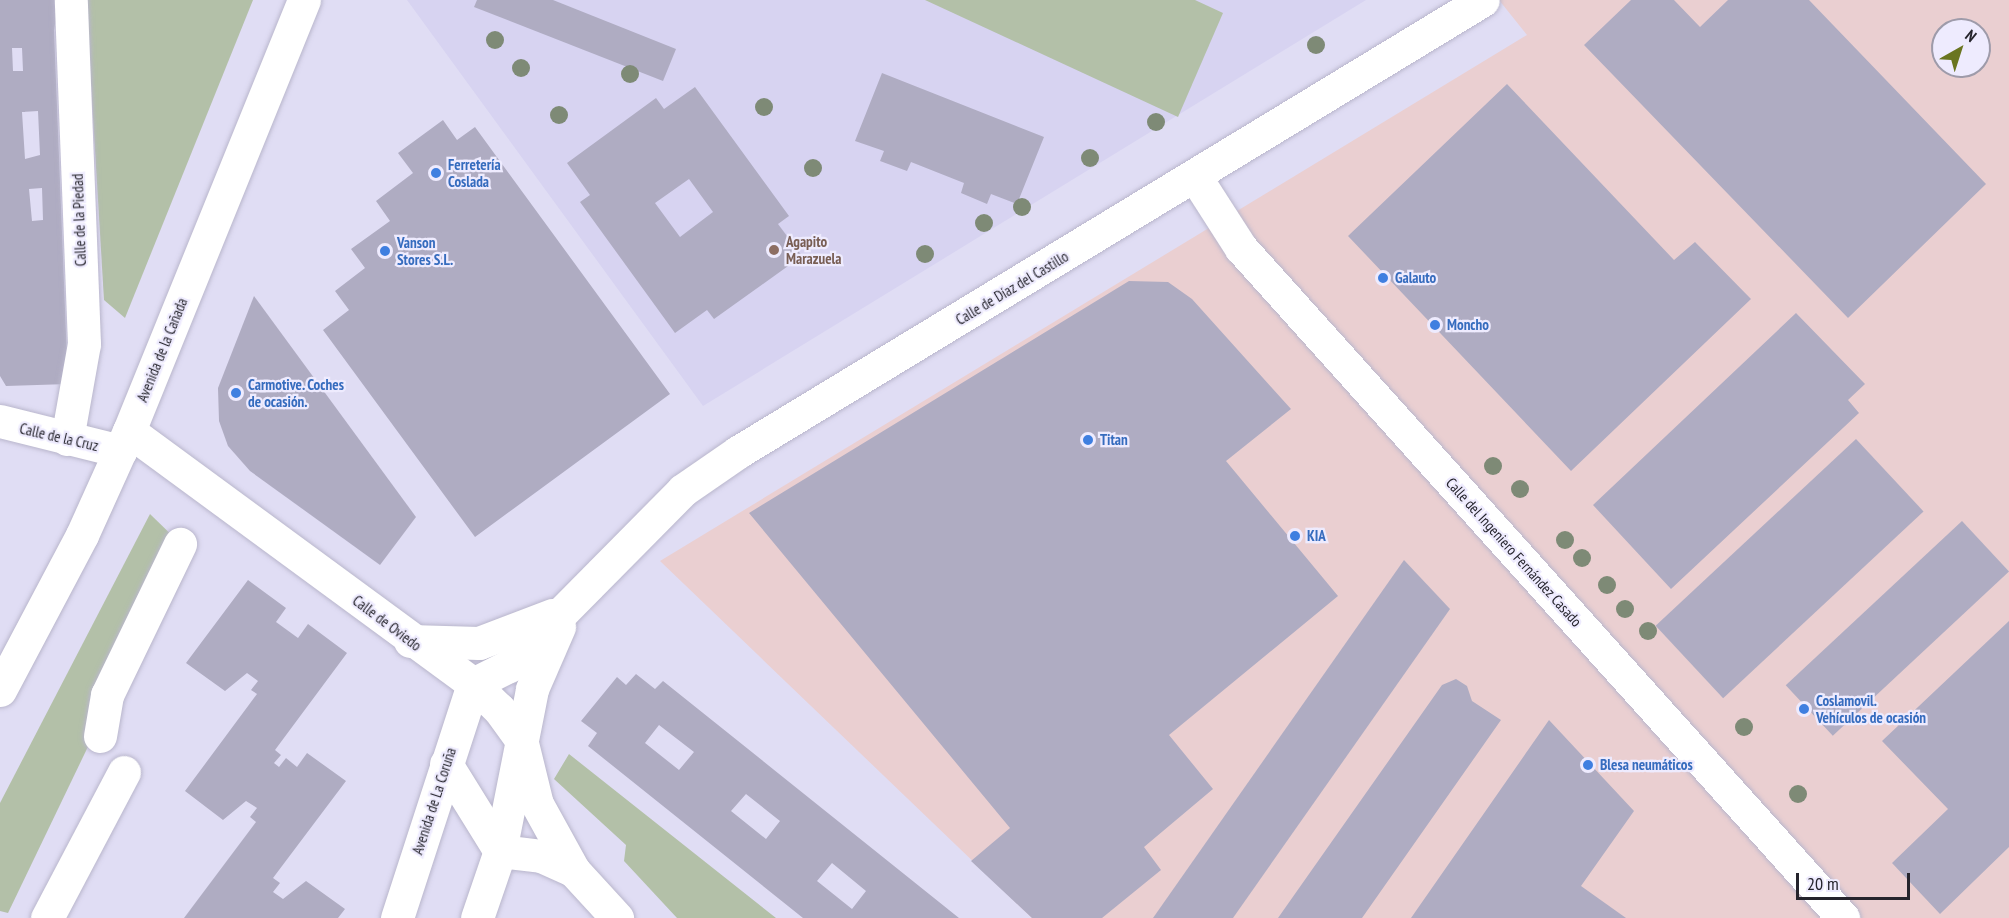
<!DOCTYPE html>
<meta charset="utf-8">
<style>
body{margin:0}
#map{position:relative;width:2009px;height:918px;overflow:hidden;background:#e0ddf4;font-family:"PT Sans Narrow",sans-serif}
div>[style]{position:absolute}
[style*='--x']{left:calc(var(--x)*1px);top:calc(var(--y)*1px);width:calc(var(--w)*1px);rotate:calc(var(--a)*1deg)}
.built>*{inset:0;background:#d7d3f1}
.industrial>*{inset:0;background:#eacfd1}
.green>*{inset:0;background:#b3c0a8}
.building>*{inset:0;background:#afacc2;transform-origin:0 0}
.roads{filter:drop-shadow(0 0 2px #b9b6cc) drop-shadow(0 0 2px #b9b6cc)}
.minor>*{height:33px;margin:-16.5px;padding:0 16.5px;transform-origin:16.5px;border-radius:16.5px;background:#fff}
.trees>*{width:18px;height:18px;margin:-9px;border-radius:50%;background:#7e8a76}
.dots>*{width:16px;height:16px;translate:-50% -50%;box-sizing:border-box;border:3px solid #eeebfe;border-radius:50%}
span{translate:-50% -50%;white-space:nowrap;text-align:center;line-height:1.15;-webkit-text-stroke:4.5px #eeebfe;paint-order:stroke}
.shop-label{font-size:15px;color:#366cbe;font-weight:700}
.left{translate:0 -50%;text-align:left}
.street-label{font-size:15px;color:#25242c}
.education-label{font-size:15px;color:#785e54;font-weight:700}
.north{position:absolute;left:1931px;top:18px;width:60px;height:60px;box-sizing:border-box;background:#eeebfe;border:2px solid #9e9baa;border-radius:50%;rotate:39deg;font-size:16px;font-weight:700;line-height:24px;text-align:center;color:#25242c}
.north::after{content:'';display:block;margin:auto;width:21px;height:27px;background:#6a7520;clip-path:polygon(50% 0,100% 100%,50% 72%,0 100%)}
.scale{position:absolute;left:1796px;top:873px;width:114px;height:27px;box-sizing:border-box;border:3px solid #25242c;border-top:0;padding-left:8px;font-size:18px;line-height:21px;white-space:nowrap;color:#25242c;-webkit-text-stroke:4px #eeebfe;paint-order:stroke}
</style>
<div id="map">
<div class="built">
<div style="clip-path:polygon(407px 0,1366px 0,703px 406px)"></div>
</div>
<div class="industrial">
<div style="clip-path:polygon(evenodd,1499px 0,2009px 0,2009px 918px,1032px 918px,660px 561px,1527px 35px,1499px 0,1943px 30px,1979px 30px,1979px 66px,1943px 66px,1943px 30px)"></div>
</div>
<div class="green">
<div style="clip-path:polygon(86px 0,253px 0,125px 318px,104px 300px)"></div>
<div style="clip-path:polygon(925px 0,1195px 0,1223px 13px,1178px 117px)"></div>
<div style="clip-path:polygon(150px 514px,184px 547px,8px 913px,0 911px,0 803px)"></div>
<div style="clip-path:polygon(569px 754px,776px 918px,677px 918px,624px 861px,626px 845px,554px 779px)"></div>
</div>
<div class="building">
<div style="clip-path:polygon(evenodd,0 0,59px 0,54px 30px,68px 384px,6px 386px,0 376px,0 0,12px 48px,22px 48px,23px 71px,13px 71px,12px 48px,0 0,38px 111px,40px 155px,25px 159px,22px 112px,38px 111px,0 0,42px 188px,43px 220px,32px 221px,29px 189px,42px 188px)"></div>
<div style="clip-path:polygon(477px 0,553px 0,676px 49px,663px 81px,474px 7px)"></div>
<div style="clip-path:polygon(1631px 0,1674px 0,1700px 27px,1728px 0,1809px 0,1986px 184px,1848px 318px,1584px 45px)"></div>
<div style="clip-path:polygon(882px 73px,1044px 137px,1017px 204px,991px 194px,987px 204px,961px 193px,964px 183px,911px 162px,907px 171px,880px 161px,884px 151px,855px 141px)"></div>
<div style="clip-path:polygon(1507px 84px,1674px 260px,1695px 242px,1751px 299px,1571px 471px,1348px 236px)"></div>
<div style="clip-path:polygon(evenodd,695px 87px,789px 216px,778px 224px,802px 256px,714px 319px,707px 310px,675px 333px,580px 202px,590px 195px,567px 163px,656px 98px,664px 109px,695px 87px,689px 179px,713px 212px,680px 237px,655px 203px,689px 179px)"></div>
<div style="clip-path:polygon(443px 120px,457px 140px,475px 127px,670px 394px,475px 537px,323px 330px,349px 310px,335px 291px,365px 268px,351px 249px,390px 221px,376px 201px,413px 173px,398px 153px)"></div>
<div style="clip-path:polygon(1129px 281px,1168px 282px,1192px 299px,1291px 409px,1226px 461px,1338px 596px,1169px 735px,1213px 789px,1144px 847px,1161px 870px,1102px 918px,1032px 918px,971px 861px,1010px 828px,749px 513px)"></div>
<div style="clip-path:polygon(254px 296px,416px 517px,380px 565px,250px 471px,228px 446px,219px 421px,218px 388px)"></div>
<div style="clip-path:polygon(1796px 313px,1865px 384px,1848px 400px,1859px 413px,1671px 589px,1593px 505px)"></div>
<div style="left:1856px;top:439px;width:99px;height:274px;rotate:47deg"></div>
<div style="left:1962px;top:521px;width:69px;height:241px;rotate:47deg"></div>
<div style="clip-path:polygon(1404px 560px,1450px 609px,1233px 918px,1153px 918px)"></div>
<div style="clip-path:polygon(248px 580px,286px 608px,276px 622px,298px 638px,308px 624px,347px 653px,275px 750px,281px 755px,274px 763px,279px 767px,286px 758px,297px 767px,307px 753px,346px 781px,273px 878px,280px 883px,273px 892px,283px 899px,306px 881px,345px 909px,338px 918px,184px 918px,256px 822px,250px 817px,257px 808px,246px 801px,223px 820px,185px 791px,257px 694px,251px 690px,258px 681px,247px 673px,225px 691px,186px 663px)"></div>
<div style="clip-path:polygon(2009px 621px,2009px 847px,1940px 914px,1892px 863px,1948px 809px,1882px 741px)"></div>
<div style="clip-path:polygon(evenodd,636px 674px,655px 689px,663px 681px,959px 918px,803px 918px,588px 746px,597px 733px,581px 721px,617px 677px,626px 685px,636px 674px,659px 725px,694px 752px,679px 770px,645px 743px,659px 725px,636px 674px,746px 794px,780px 821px,766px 839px,731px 811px,746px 794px,636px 674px,832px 863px,866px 891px,852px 909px,817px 881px,832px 863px)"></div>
<div style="clip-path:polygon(1456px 679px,1467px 686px,1472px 701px,1501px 720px,1362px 918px,1278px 918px,1442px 685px)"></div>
<div style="clip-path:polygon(1549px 720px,1634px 811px,1581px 886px,1626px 918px,1411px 918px)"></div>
</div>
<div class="roads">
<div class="minor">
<div style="--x:1196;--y:178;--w:83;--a:57.3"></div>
<div style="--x:1241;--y:248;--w:901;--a:48.06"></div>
<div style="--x:0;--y:421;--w:124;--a:14"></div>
<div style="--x:129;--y:431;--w:427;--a:36.3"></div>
<div style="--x:473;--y:684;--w:36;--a:44"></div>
<div style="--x:499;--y:709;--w:37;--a:54"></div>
<div style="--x:521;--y:739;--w:67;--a:76.2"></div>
<div style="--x:537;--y:804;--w:77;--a:61.1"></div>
<div style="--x:574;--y:871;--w:64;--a:47.5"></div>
<div style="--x:67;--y:439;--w:97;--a:-79.9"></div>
<div style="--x:84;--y:344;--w:344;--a:-92.2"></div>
<div style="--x:410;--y:641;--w:69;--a:1.7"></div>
<div style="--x:479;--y:643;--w:78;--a:-21"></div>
<div style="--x:473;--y:684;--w:40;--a:-26.6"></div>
<div style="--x:509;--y:666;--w:247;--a:-45.3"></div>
<div style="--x:683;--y:490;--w:67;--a:-34.6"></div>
<div style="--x:738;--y:452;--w:871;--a:-31.25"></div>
<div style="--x:0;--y:690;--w:175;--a:-62.1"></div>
<div style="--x:82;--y:535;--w:114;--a:-65.7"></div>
<div style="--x:129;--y:431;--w:465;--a:-67.9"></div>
<div style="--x:100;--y:736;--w:42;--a:-80.3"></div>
<div style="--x:107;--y:695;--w:168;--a:-64.2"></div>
<div style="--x:446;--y:764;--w:102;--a:58.2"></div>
<div style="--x:500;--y:851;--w:41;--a:7"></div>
<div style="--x:541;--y:856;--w:36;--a:24"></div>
<div style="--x:47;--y:918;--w:165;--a:-62.2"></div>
<div style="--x:397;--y:918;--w:246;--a:-72"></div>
<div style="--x:477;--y:918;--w:71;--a:-71.1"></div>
<div style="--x:500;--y:851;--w:165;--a:-78.8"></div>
<div style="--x:532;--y:689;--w:68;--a:-66.5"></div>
</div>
</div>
<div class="trees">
<div style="left:495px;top:40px"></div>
<div style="left:1316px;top:45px"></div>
<div style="left:521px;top:68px"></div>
<div style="left:630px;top:74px"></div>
<div style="left:764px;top:107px"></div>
<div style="left:559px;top:115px"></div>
<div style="left:1156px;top:122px"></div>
<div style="left:1090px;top:158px"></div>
<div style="left:813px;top:168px"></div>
<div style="left:1022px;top:207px"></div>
<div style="left:984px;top:223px"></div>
<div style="left:925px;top:254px"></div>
<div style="left:1493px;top:466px"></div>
<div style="left:1520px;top:489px"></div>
<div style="left:1565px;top:540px"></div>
<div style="left:1582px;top:558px"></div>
<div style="left:1607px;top:585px"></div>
<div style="left:1625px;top:609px"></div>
<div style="left:1648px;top:631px"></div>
<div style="left:1744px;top:727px"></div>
<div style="left:1798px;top:794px"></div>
</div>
<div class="dots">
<div style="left:436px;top:173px;background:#3f7fe0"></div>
<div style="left:774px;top:250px;background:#8d6e63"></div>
<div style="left:385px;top:251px;background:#3f7fe0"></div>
<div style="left:1383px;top:278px;background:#3f7fe0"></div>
<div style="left:1435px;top:325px;background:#3f7fe0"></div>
<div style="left:236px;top:393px;background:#3f7fe0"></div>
<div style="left:1088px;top:440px;background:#3f7fe0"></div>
<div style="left:1295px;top:536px;background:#3f7fe0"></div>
<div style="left:1804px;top:709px;background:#3f7fe0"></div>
<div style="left:1588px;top:765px;background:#3f7fe0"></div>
</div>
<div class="shop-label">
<span class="left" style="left:448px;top:173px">Ferretería<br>Coslada</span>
<span class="left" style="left:397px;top:251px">Vanson<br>Stores S.L.</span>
<span class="left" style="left:1395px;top:278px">Galauto</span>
<span class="left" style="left:1447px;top:325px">Moncho</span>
<span class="left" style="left:248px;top:393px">Carmotive. Coches<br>de ocasión.</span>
<span class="left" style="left:1100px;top:440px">Titan</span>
<span class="left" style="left:1307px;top:536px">KIA</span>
<span class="left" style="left:1816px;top:709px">Coslamovil.<br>Vehículos de ocasión</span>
<span class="left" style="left:1600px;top:765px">Blesa neumáticos</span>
</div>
<div class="street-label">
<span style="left:79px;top:220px;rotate:-92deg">Calle de la Piedad</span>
<span style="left:1012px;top:288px;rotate:-31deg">Calle de Díaz del Castillo</span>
<span style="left:162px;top:350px;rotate:-68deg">Avenida de la Cañada</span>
<span style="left:59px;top:437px;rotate:13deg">Calle de la Cruz</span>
<span style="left:1514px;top:552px;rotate:48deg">Calle del Ingeniero Fernández Casado</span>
<span style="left:387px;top:623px;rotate:37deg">Calle de Oviedo</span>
<span style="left:434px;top:801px;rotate:-72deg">Avenida de La Coruña</span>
</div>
<div class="education-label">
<span class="left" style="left:786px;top:250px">Agapito<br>Marazuela</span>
</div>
<div class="north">N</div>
<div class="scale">20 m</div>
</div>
